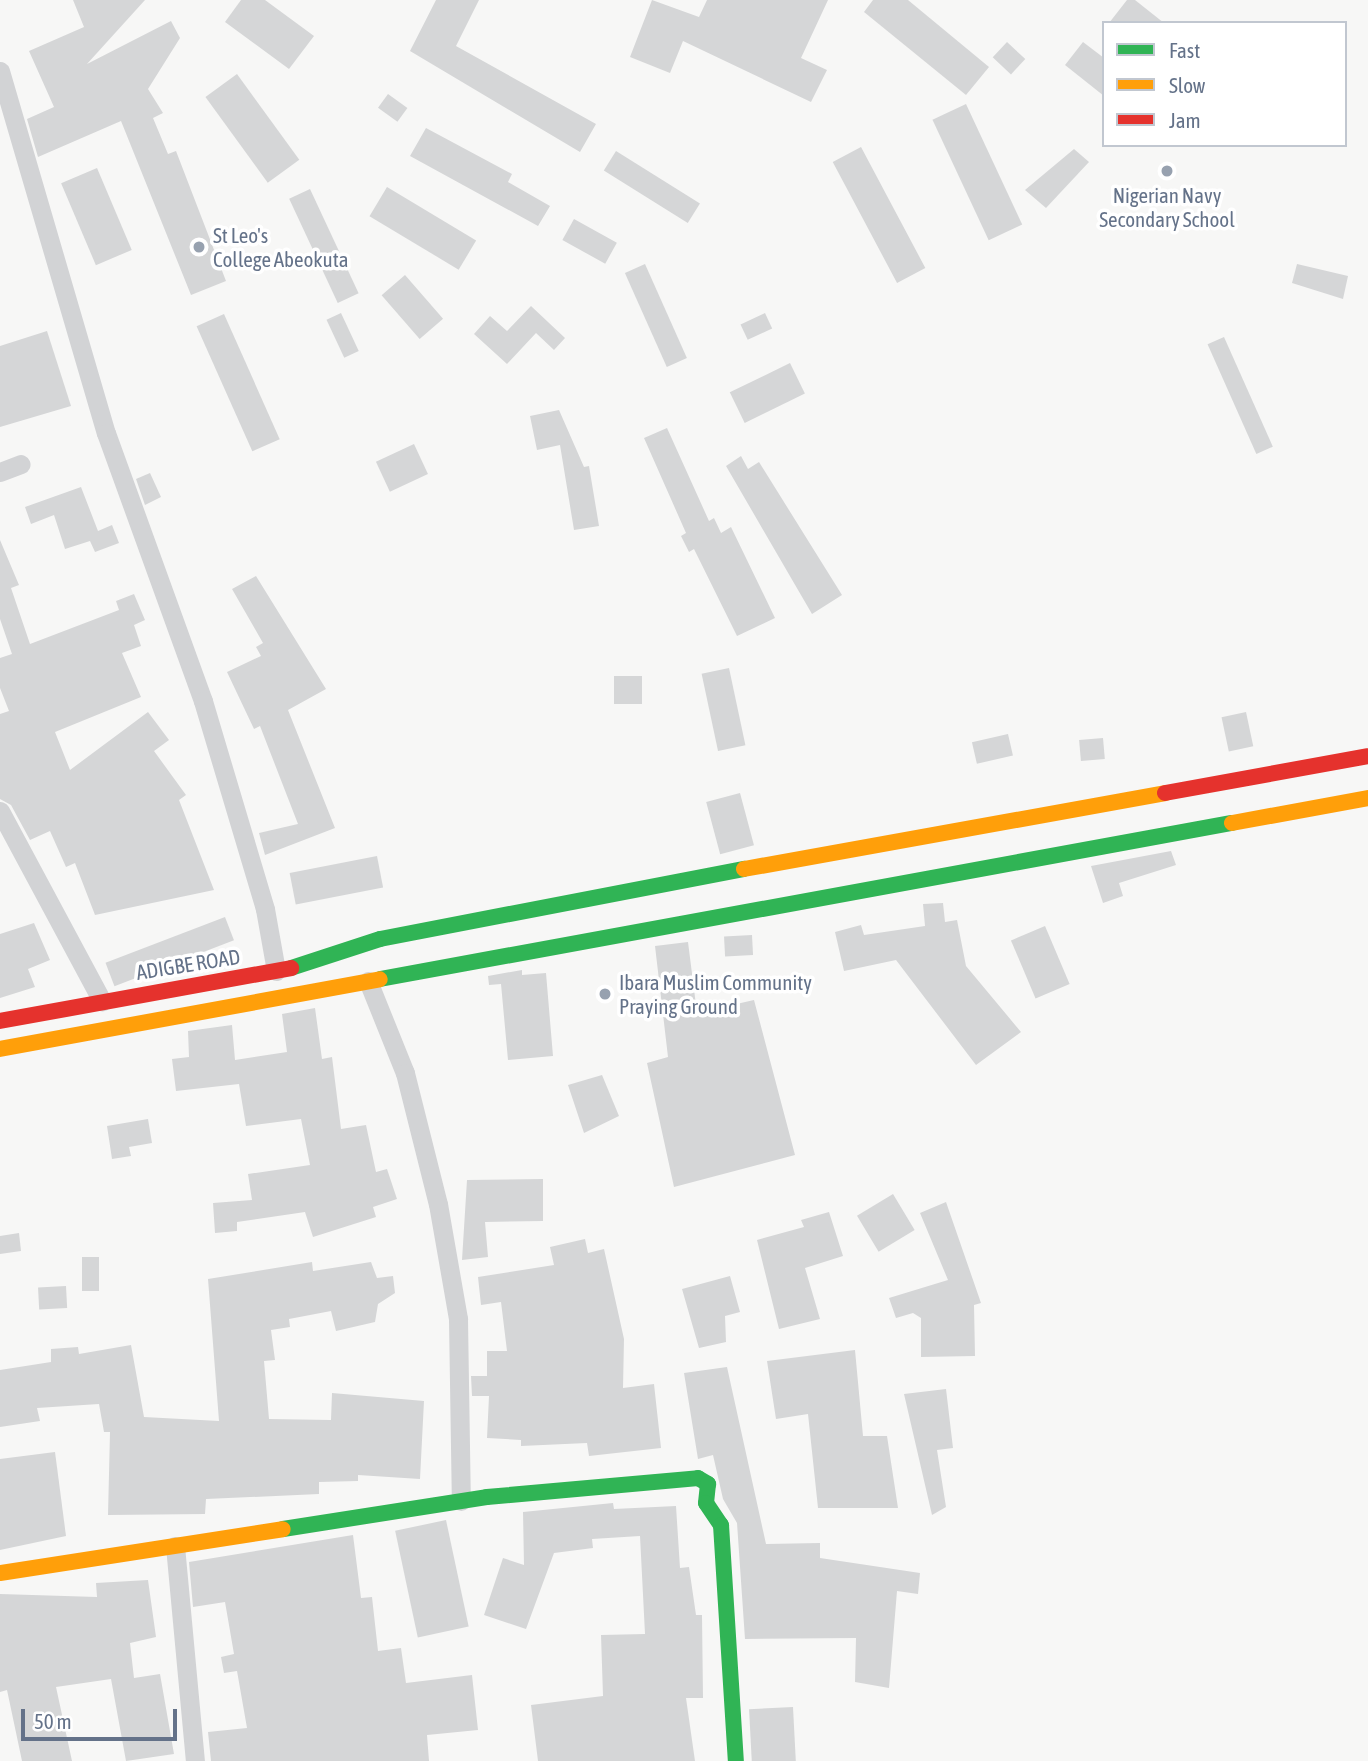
<!DOCTYPE html>
<style>
body{margin:0}
#map{position:relative;width:1368px;height:1761px;overflow:hidden;background:#f7f7f6;font-family:"Asap Condensed",sans-serif}
div>[style]{position:absolute}
[style*='--x']{left:calc(var(--x)*1px);top:calc(var(--y)*1px);width:calc(var(--w)*1px);rotate:calc(var(--a)*1deg)}
.building>*{inset:0;background:#d5d6d7;transform-origin:0 0}
.street>*{height:19px;margin:-9.5px;padding:0 9.5px;transform-origin:9.5px;border-radius:9.5px;background:#d2d3d5}
.fast>*{height:16px;margin:-8px;padding:0 8px;transform-origin:8px;border-radius:8px;background:#30b455}
.slow>*{height:16px;margin:-8px;padding:0 8px;transform-origin:8px;border-radius:8px;background:#ff9f0a}
.jam>*{height:16px;margin:-8px;padding:0 8px;transform-origin:8px;border-radius:8px;background:#e5322d}
.dots>*{width:19px;height:19px;translate:-50% -50%;box-sizing:border-box;border:4px solid #fff;border-radius:50%}
span{translate:-50% -50%;white-space:nowrap;text-align:center;line-height:1.15;-webkit-text-stroke:7px #fff;paint-order:stroke}
.poi-label{font-size:21px;color:#647289}
.left{translate:0 -50%;text-align:left}
.street-label{font-size:21px;color:#647289}
.legend{position:absolute;left:1102px;top:21px;width:245px;height:126px;box-sizing:border-box;background:#fff;border:2px solid #c1c7d0;margin:0;padding:9px 12px;list-style:none;font-size:21px;color:#647289}
.legend li{display:flex;align-items:center;gap:14px;height:35px}
.legend b{width:35px;border:2px solid #c1c7d0}
.scale{position:absolute;left:21px;top:1709px;width:156px;height:32px;box-sizing:border-box;border:4px solid #647289;border-top:0;padding-left:9px;font-size:21px;line-height:24px;white-space:nowrap;color:#647289;-webkit-text-stroke:5px #fff;paint-order:stroke}
</style>
<div id="map">
<div class="building">
<div style="clip-path:polygon(73px 0,145px 0,87px 64px,171px 21px,180px 38px,148px 89px,163px 113px,153px 118px,168px 154px,176px 151px,226px 281px,191px 295px,121px 121px,38px 157px,27px 119px,54px 107px,29px 51px,84px 27px)"></div>
<div style="clip-path:polygon(241px 0,265px 0,314px 36px,289px 69px,225px 22px)"></div>
<div style="clip-path:polygon(436px 0,479px 0,456px 46px,596px 124px,580px 152px,410px 51px)"></div>
<div style="clip-path:polygon(652px 0,699px 17px,707px 0,828px 0,801px 58px,827px 70px,811px 102px,683px 41px,670px 73px,630px 57px)"></div>
<div style="clip-path:polygon(873px 0,908px 0,989px 67px,966px 95px,864px 12px)"></div>
<div style="clip-path:polygon(1127px 0,1135px 0,1164px 23px,1109px 23px)"></div>
<div style="left:1007px;top:42px;width:25px;height:21px;rotate:43deg"></div>
<div style="clip-path:polygon(1083px 42px,1104px 58px,1104px 96px,1065px 65px)"></div>
<div style="left:237px;top:74px;width:106px;height:39px;rotate:54deg"></div>
<div style="left:388px;top:94px;width:24px;height:17px;rotate:36deg"></div>
<div style="left:966px;top:104px;width:133px;height:37px;rotate:65deg"></div>
<div style="clip-path:polygon(426px 128px,512px 174px,508px 182px,550px 206px,538px 226px,410px 156px)"></div>
<div style="left:861px;top:147px;width:137px;height:32px;rotate:62deg"></div>
<div style="clip-path:polygon(1074px 149px,1089px 162px,1046px 208px,1025px 190px)"></div>
<div style="left:616px;top:151px;width:99px;height:23px;rotate:32deg"></div>
<div style="left:97px;top:168px;width:89px;height:39px;rotate:67deg"></div>
<div style="left:387px;top:187px;width:104px;height:34px;rotate:31deg"></div>
<div style="left:310px;top:189px;width:115px;height:23px;rotate:65deg"></div>
<div style="left:574px;top:219px;width:49px;height:24px;rotate:29deg"></div>
<div style="left:645px;top:264px;width:103px;height:22px;rotate:66deg"></div>
<div style="clip-path:polygon(1297px 264px,1348px 276px,1343px 299px,1292px 283px)"></div>
<div style="left:405px;top:275px;width:58px;height:31px;rotate:49deg"></div>
<div style="clip-path:polygon(531px 306px,565px 338px,554px 350px,536px 333px,507px 364px,474px 334px,490px 316px,507px 331px)"></div>
<div style="left:341px;top:313px;width:42px;height:16px;rotate:65deg"></div>
<div style="left:765px;top:313px;width:17px;height:27px;rotate:65deg"></div>
<div style="left:224px;top:314px;width:137px;height:30px;rotate:66deg"></div>
<div style="clip-path:polygon(47px 331px,71px 406px,0 427px,0 346px)"></div>
<div style="left:1224px;top:337px;width:120px;height:18px;rotate:66deg"></div>
<div style="left:790px;top:363px;width:34px;height:67px;rotate:64deg"></div>
<div style="clip-path:polygon(559px 410px,584px 467px,589px 466px,599px 526px,574px 530px,560px 445px,537px 450px,530px 416px)"></div>
<div style="clip-path:polygon(667px 428px,709px 521px,714px 518px,721px 533px,731px 527px,775px 618px,737px 636px,694px 549px,689px 552px,681px 536px,686px 533px,644px 438px)"></div>
<div style="left:414px;top:444px;width:33px;height:42px;rotate:65deg"></div>
<div style="clip-path:polygon(741px 456px,748px 469px,759px 462px,842px 595px,812px 614px,726px 466px)"></div>
<div style="clip-path:polygon(150px 473px,161px 497px,145px 505px,136px 479px)"></div>
<div style="clip-path:polygon(81px 487px,98px 531px,112px 525px,119px 543px,95px 552px,90px 541px,65px 549px,54px 515px,31px 524px,25px 507px)"></div>
<div style="clip-path:polygon(0 540px,19px 585px,11px 588px,30px 644px,119px 610px,116px 601px,134px 594px,145px 620px,134px 625px,141px 646px,122px 653px,141px 697px,55px 732px,70px 770px,148px 712px,169px 740px,154px 751px,186px 795px,179px 800px,214px 890px,95px 915px,75px 863px,66px 867px,50px 831px,30px 840px,11px 805px,0 799px,0 714px,9px 711px,0 688px,0 658px,12px 654px,0 619px)"></div>
<div style="clip-path:polygon(256px 576px,326px 689px,288px 710px,335px 828px,265px 855px,259px 833px,298px 824px,260px 726px,254px 729px,227px 672px,261px 656px,256px 647px,263px 643px,232px 589px)"></div>
<div style="left:729px;top:668px;width:79px;height:28px;rotate:78deg"></div>
<div style="left:614px;top:676px;width:28px;height:28px"></div>
<div style="left:1246px;top:712px;width:35px;height:25px;rotate:78deg"></div>
<div style="left:1008px;top:734px;width:22px;height:37px;rotate:77deg"></div>
<div style="left:1103px;top:738px;width:21px;height:24px;rotate:85deg"></div>
<div style="left:740px;top:793px;width:54px;height:35px;rotate:75deg"></div>
<div style="clip-path:polygon(1171px 851px,1176px 865px,1119px 883px,1123px 896px,1103px 903px,1091px 866px)"></div>
<div style="left:377px;top:856px;width:32px;height:89px;rotate:79deg"></div>
<div style="clip-path:polygon(943px 903px,945px 922px,957px 920px,966px 966px,1021px 1032px,976px 1065px,896px 960px,844px 971px,835px 932px,861px 925px,864px 935px,925px 926px,923px 904px)"></div>
<div style="left:225px;top:917px;width:25px;height:128px;rotate:69deg"></div>
<div style="clip-path:polygon(34px 923px,50px 960px,28px 969px,35px 987px,0 998px,0 934px)"></div>
<div style="left:1045px;top:926px;width:63px;height:37px;rotate:67deg"></div>
<div style="left:752px;top:935px;width:20px;height:28px;rotate:87deg"></div>
<div style="clip-path:polygon(688px 942px,697px 1013px,754px 1000px,795px 1155px,674px 1187px,647px 1063px,668px 1057px,655px 946px)"></div>
<div style="clip-path:polygon(522px 970px,522px 975px,546px 973px,553px 1056px,508px 1060px,501px 984px,489px 985px,488px 976px)"></div>
<div style="clip-path:polygon(315px 1008px,322px 1059px,332px 1057px,341px 1129px,366px 1125px,376px 1172px,387px 1169px,397px 1199px,373px 1207px,376px 1217px,313px 1237px,305px 1212px,237px 1222px,237px 1231px,215px 1233px,213px 1203px,252px 1200px,248px 1174px,310px 1165px,301px 1119px,246px 1126px,239px 1084px,176px 1091px,172px 1059px,189px 1057px,188px 1031px,232px 1025px,235px 1060px,287px 1052px,282px 1014px)"></div>
<div style="clip-path:polygon(602px 1075px,619px 1116px,584px 1133px,568px 1085px)"></div>
<div style="clip-path:polygon(148px 1119px,152px 1143px,129px 1147px,131px 1156px,112px 1159px,107px 1126px)"></div>
<div style="clip-path:polygon(543px 1179px,543px 1221px,485px 1222px,488px 1257px,462px 1260px,467px 1180px)"></div>
<div style="left:893px;top:1194px;width:42px;height:42px;rotate:59deg"></div>
<div style="clip-path:polygon(946px 1202px,981px 1303px,974px 1305px,975px 1356px,921px 1357px,921px 1318px,913px 1313px,896px 1318px,889px 1298px,948px 1280px,920px 1213px)"></div>
<div style="clip-path:polygon(829px 1212px,843px 1256px,805px 1268px,820px 1319px,779px 1329px,757px 1240px,804px 1227px,801px 1220px)"></div>
<div style="clip-path:polygon(19px 1233px,21px 1251px,0 1254px,0 1236px)"></div>
<div style="clip-path:polygon(585px 1239px,588px 1253px,604px 1249px,624px 1339px,623px 1388px,654px 1384px,661px 1448px,589px 1456px,587px 1443px,521px 1446px,521px 1440px,487px 1438px,489px 1396px,472px 1396px,471px 1376px,487px 1376px,487px 1351px,507px 1351px,501px 1302px,481px 1305px,478px 1277px,554px 1265px,550px 1247px)"></div>
<div style="left:82px;top:1257px;width:17px;height:34px"></div>
<div style="clip-path:polygon(312px 1262px,313px 1271px,371px 1262px,377px 1278px,393px 1276px,395px 1293px,378px 1304px,375px 1322px,336px 1331px,331px 1311px,289px 1319px,290px 1327px,271px 1330px,275px 1360px,264px 1361px,269px 1419px,331px 1420px,332px 1393px,424px 1401px,420px 1479px,358px 1475px,358px 1481px,319px 1482px,319px 1494px,206px 1499px,205px 1514px,108px 1515px,110px 1432px,104px 1432px,99px 1404px,37px 1408px,40px 1421px,0 1427px,0 1370px,51px 1362px,51px 1349px,78px 1347px,79px 1354px,131px 1345px,144px 1417px,219px 1421px,208px 1279px)"></div>
<div style="clip-path:polygon(730px 1276px,740px 1312px,725px 1316px,726px 1342px,699px 1348px,682px 1289px)"></div>
<div style="left:66px;top:1286px;width:22px;height:28px;rotate:87deg"></div>
<div style="clip-path:polygon(855px 1350px,863px 1436px,887px 1436px,898px 1508px,818px 1508px,808px 1414px,776px 1419px,767px 1361px)"></div>
<div style="clip-path:polygon(727px 1367px,766px 1544px,820px 1543px,820px 1558px,920px 1573px,918px 1594px,897px 1591px,889px 1688px,855px 1682px,856px 1638px,745px 1639px,737px 1523px,723px 1499px,713px 1455px,698px 1459px,684px 1373px)"></div>
<div style="clip-path:polygon(946px 1389px,953px 1448px,937px 1450px,946px 1507px,932px 1515px,904px 1394px)"></div>
<div style="clip-path:polygon(55px 1452px,66px 1536px,0 1550px,0 1459px)"></div>
<div style="clip-path:polygon(613px 1503px,614px 1509px,676px 1506px,680px 1568px,689px 1567px,696px 1615px,702px 1615px,703px 1698px,686px 1698px,695px 1761px,538px 1761px,531px 1705px,603px 1696px,601px 1635px,645px 1634px,640px 1536px,592px 1539px,593px 1548px,554px 1553px,526px 1629px,484px 1615px,503px 1558px,524px 1565px,523px 1512px)"></div>
<div style="left:446px;top:1520px;width:109px;height:52px;rotate:78deg"></div>
<div style="clip-path:polygon(353px 1535px,361px 1598px,372px 1597px,378px 1651px,401px 1648px,406px 1683px,472px 1675px,478px 1730px,427px 1735px,429px 1761px,211px 1761px,208px 1732px,247px 1728px,237px 1671px,224px 1673px,221px 1657px,234px 1654px,225px 1602px,193px 1607px,189px 1562px)"></div>
<div style="clip-path:polygon(148px 1580px,156px 1637px,130px 1643px,134px 1678px,160px 1674px,174px 1754px,126px 1761px,111px 1679px,56px 1687px,72px 1761px,22px 1761px,7px 1690px,0 1692px,0 1594px,97px 1597px,96px 1583px)"></div>
<div style="left:793px;top:1707px;width:54px;height:44px;rotate:87deg"></div>
</div>
<div class="street">
<div style="--x:0;--y:71;--w:377;--a:73.7"></div>
<div style="--x:106;--y:433;--w:285;--a:70.1"></div>
<div style="--x:203;--y:701;--w:217;--a:73.4"></div>
<div style="--x:265;--y:909;--w:63;--a:79.9"></div>
<div style="--x:0;--y:472;--w:22;--a:-21"></div>
<div style="--x:0;--y:811;--w:216;--a:61.8"></div>
<div style="--x:368;--y:981;--w:99;--a:68.1"></div>
<div style="--x:405;--y:1073;--w:135;--a:75.9"></div>
<div style="--x:438;--y:1204;--w:117;--a:80.1"></div>
<div style="--x:458;--y:1319;--w:182;--a:89.1"></div>
<div style="--x:175;--y:1546;--w:216;--a:84.7"></div>
</div>
<div class="fast">
<div style="--x:291;--y:968;--w:94;--a:-18"></div>
<div style="--x:380;--y:939;--w:371;--a:-10.9"></div>
<div style="--x:380;--y:979;--w:866;--a:-10.38"></div>
<div style="--x:283;--y:1529;--w:206;--a:-8.9"></div>
<div style="--x:487;--y:1497;--w:212;--a:-5.1"></div>
<div style="--x:698;--y:1478;--w:12;--a:31"></div>
<div style="--x:708;--y:1484;--w:19;--a:96"></div>
<div style="--x:706;--y:1503;--w:27;--a:56"></div>
<div style="--x:721;--y:1525;--w:236;--a:86.4"></div>
</div>
<div class="slow">
<div style="--x:1232;--y:823;--w:138;--a:-10.4"></div>
<div style="--x:744;--y:869;--w:428;--a:-10.2"></div>
<div style="--x:0;--y:1049;--w:386;--a:-10.4"></div>
<div style="--x:0;--y:1573;--w:286;--a:-8.8"></div>
</div>
<div class="jam">
<div style="--x:1165;--y:793;--w:206;--a:-10.3"></div>
<div style="--x:0;--y:1021;--w:296;--a:-10.3"></div>
</div>
<div class="dots">
<div style="left:1167px;top:171px;background:#97a1af"></div>
<div style="left:199px;top:247px;background:#97a1af"></div>
<div style="left:605px;top:994px;background:#97a1af"></div>
</div>
<div class="poi-label">
<span style="left:1167px;top:207px">Nigerian Navy<br>Secondary School</span>
<span class="left" style="left:213px;top:247px">St Leo's<br>College Abeokuta</span>
<span class="left" style="left:619px;top:994px">Ibara Muslim Community<br>Praying Ground</span>
</div>
<div class="street-label">
<span style="left:188px;top:964px;rotate:-9deg">ADIGBE ROAD</span>
</div>
<ul class="legend">
<li><b style="height:9px;background:#30b455"></b>Fast</li>
<li><b style="height:9px;background:#ff9f0a"></b>Slow</li>
<li><b style="height:9px;background:#e5322d"></b>Jam</li>
</ul>
<div class="scale">50 m</div>
</div>
